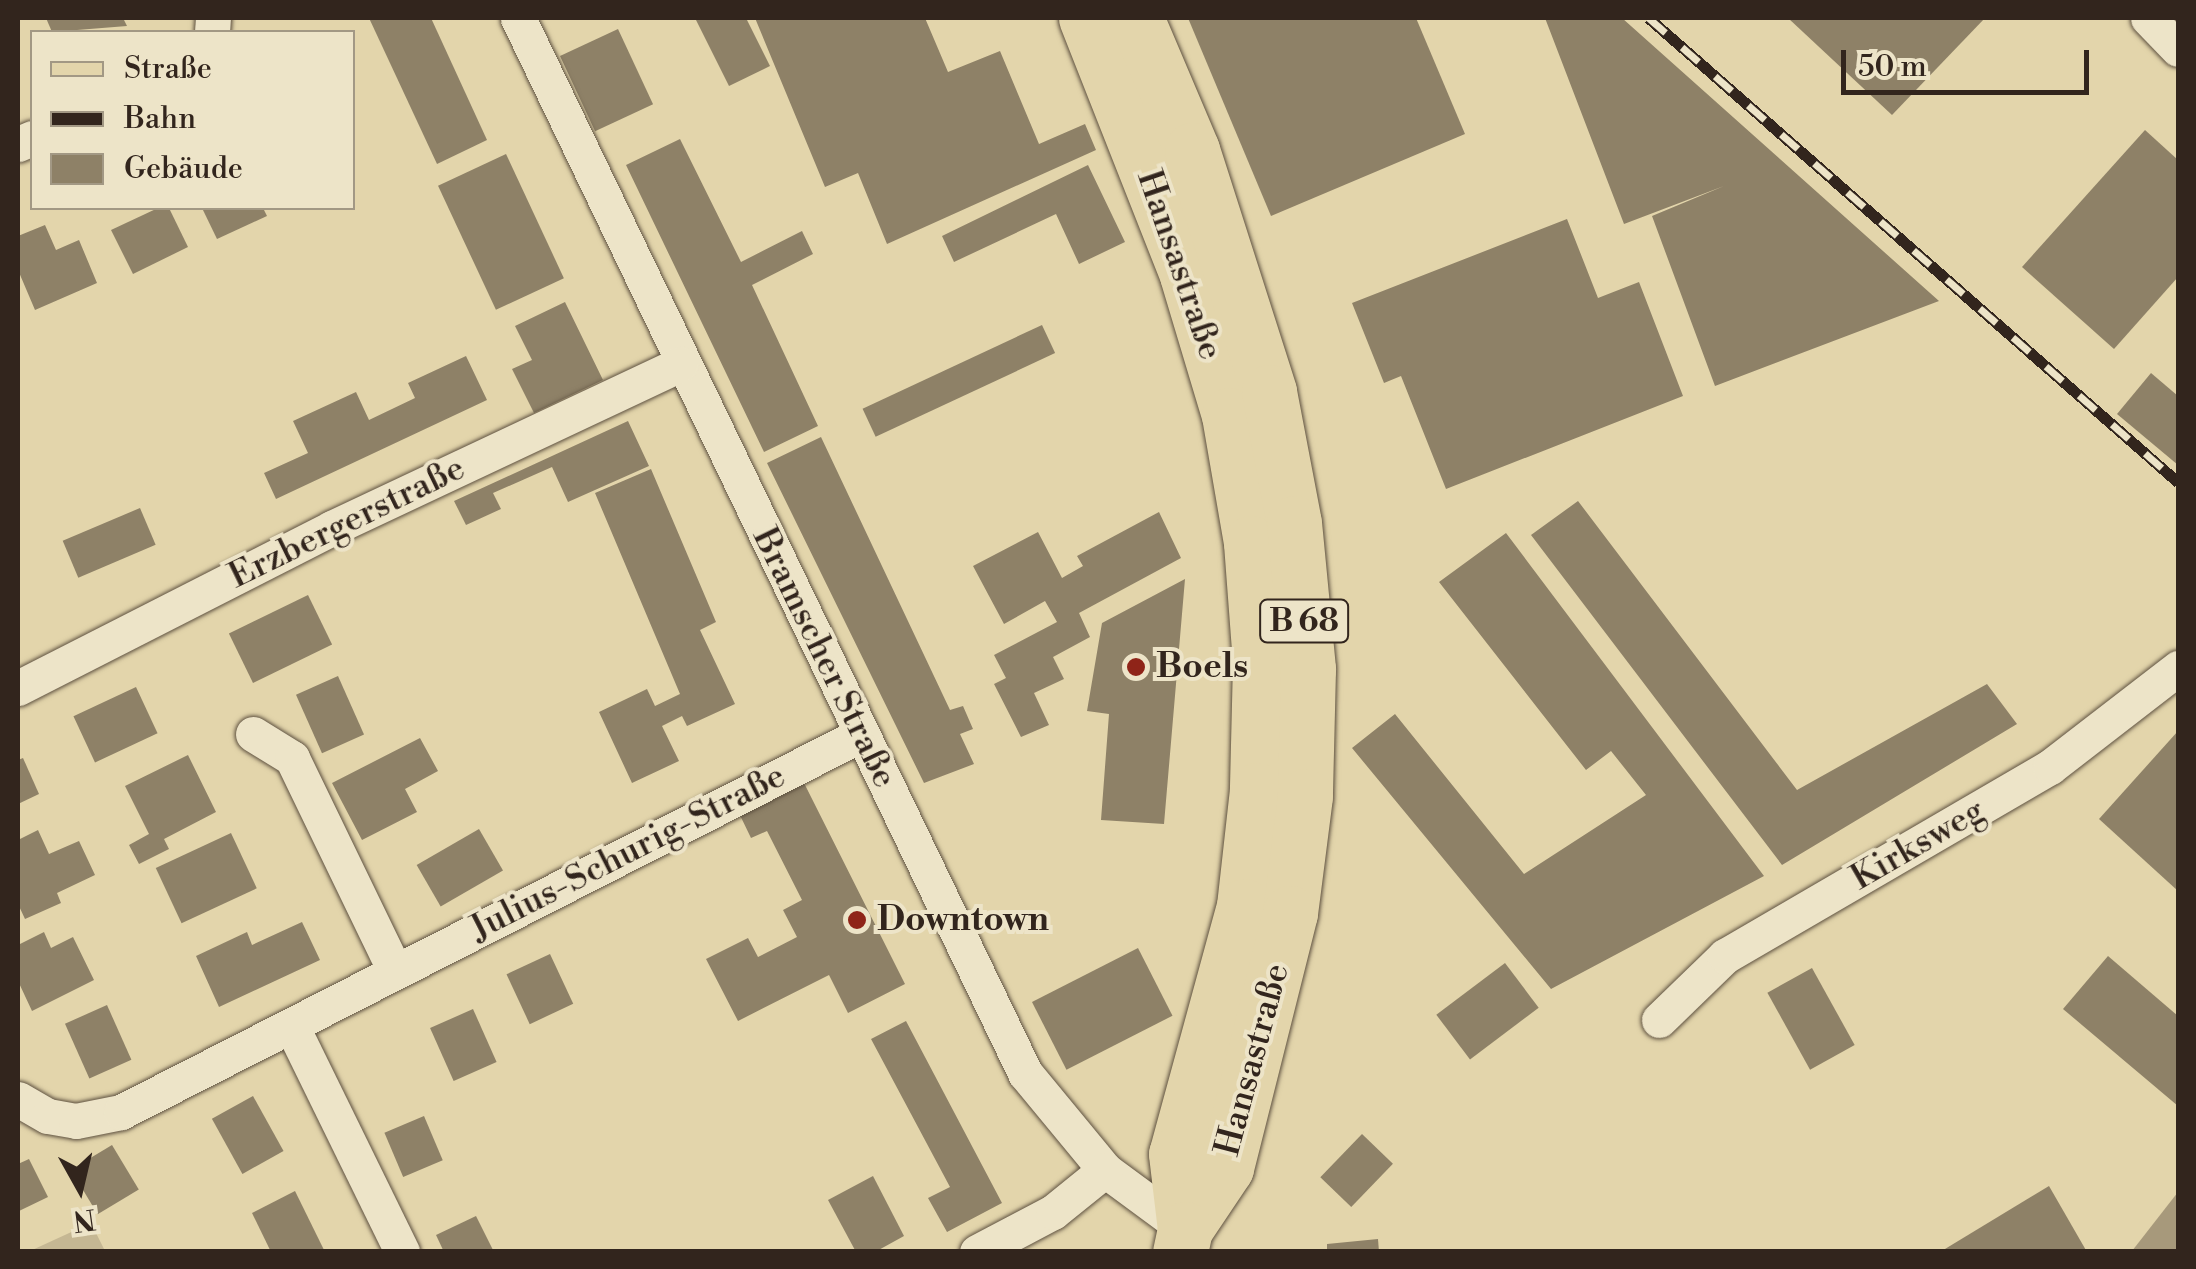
<!DOCTYPE html>
<meta charset="utf-8">
<style>
body{margin:0}
#map{position:relative;width:2196px;height:1269px;overflow:hidden;background:#e3d5ab;font-family:"Libre Bodoni",serif}
div>[style]{position:absolute}
[style*='--x']{left:calc(var(--x)*1px);top:calc(var(--y)*1px);width:calc(var(--w)*1px);rotate:calc(var(--a)*1deg)}
.green>*{inset:0;background:#c5b793}
.water>*{inset:0;background:#a7997b}
.building>*{inset:0;background:#8e8167;transform-origin:0 0}
.roads{filter:drop-shadow(0 0 2px #5e5140) drop-shadow(0 0 2px #5e5140)}
.minor>*{height:35px;margin:-17.5px;padding:0 17.5px;transform-origin:17.5px;border-radius:17.5px;background:#ede4c8}
.primary>*{height:55px;margin:-27.5px;padding:0 27.5px;transform-origin:27.5px;border-radius:27.5px;background:#e3d5ab}
.rail>*{height:11px;margin-top:-5.5px;transform-origin:0;background:repeating-linear-gradient(90deg,#ede4c8 0 22px,#32251d 0 44px);box-sizing:border-box;border-block:2px solid #32251d}
.dots>*{width:28px;height:28px;translate:-50% -50%;box-sizing:border-box;border:5px solid #ede4c8;border-radius:50%}
span{translate:-50% -50%;white-space:nowrap;text-align:center;line-height:1.15;-webkit-text-stroke:8px #ede4c8;paint-order:stroke}
.shield-label span{padding:2px 8px;background:#ede4c8;border:2px solid;border-radius:8px;-webkit-text-stroke-width:0}
.shield-label{font-size:32px;color:#32251d;font-weight:700}
.street-label{font-size:35px;color:#32251d}
.poi-label{font-size:35px;color:#32251d;font-weight:700}
.left{translate:0 -50%;text-align:left}
.frame{position:absolute;inset:0;border:20px solid #32251d;pointer-events:none}
.legend{position:absolute;left:30px;top:30px;width:325px;height:180px;box-sizing:border-box;background:#ede4c8;border:2px solid #a29884;margin:0;padding:12px 18px;list-style:none;font-size:30px;color:#32251d}
.legend li{display:flex;align-items:center;gap:20px;height:50px}
.legend b{width:50px;border:2px solid #a29884}
.north{position:absolute;left:30px;top:1139px;width:100px;height:100px;-webkit-text-stroke:8px #ede4c8;paint-order:stroke;rotate:172deg;font-size:28px;font-weight:700;line-height:40px;text-align:center;color:#32251d}
.north::after{content:'';display:block;margin:auto;width:35px;height:45px;background:#32251d;clip-path:polygon(50% 0,100% 100%,50% 72%,0 100%)}
.scale{position:absolute;left:1841px;top:50px;width:248px;height:45px;box-sizing:border-box;border:5px solid #32251d;border-top:0;padding-left:12px;font-size:30px;line-height:35px;white-space:nowrap;color:#32251d;-webkit-text-stroke:8px #ede4c8;paint-order:stroke}
</style>
<div id="map">
<div class="green">
<div style="clip-path:polygon(91px 1223px,105px 1251px,30px 1251px)"></div>
</div>
<div class="water">
<div style="clip-path:polygon(2178px 1192px,2178px 1251px,2132px 1251px)"></div>
</div>
<div class="building">
<div style="clip-path:polygon(46px 18px,123px 18px,127px 26px,52px 32px)"></div>
<div style="clip-path:polygon(369px 18px,431px 18px,487px 140px,437px 164px)"></div>
<div style="clip-path:polygon(695px 18px,746px 18px,770px 66px,729px 86px)"></div>
<div style="clip-path:polygon(755px 18px,925px 18px,948px 72px,1000px 51px,1039px 144px,1085px 124px,1096px 150px,887px 244px,858px 173px,825px 187px)"></div>
<div style="clip-path:polygon(1188px 18px,1416px 18px,1465px 134px,1271px 216px)"></div>
<div style="clip-path:polygon(1545px 18px,1622px 18px,1939px 301px,1715px 386px,1652px 216px,1724px 186px,1624px 224px)"></div>
<div style="clip-path:polygon(1788px 18px,1985px 18px,1892px 115px)"></div>
<div style="left:618px;top:29px;width:83px;height:64px;rotate:65deg"></div>
<div style="clip-path:polygon(2145px 130px,2178px 160px,2178px 277px,2114px 349px,2022px 267px)"></div>
<div style="clip-path:polygon(680px 139px,741px 262px,802px 231px,813px 254px,752px 285px,818px 426px,764px 452px,626px 165px)"></div>
<div style="left:506px;top:154px;width:137px;height:75px;rotate:65deg"></div>
<div style="clip-path:polygon(1088px 165px,1125px 242px,1079px 264px,1056px 214px,954px 262px,942px 236px)"></div>
<div style="clip-path:polygon(158px 208px,169px 208px,188px 247px,133px 274px,111px 230px)"></div>
<div style="clip-path:polygon(202px 208px,263px 208px,267px 216px,217px 239px)"></div>
<div style="clip-path:polygon(1567px 219px,1598px 298px,1639px 282px,1683px 396px,1446px 489px,1401px 376px,1384px 383px,1352px 303px)"></div>
<div style="clip-path:polygon(45px 225px,56px 250px,79px 240px,97px 283px,35px 310px,18px 270px,18px 236px)"></div>
<div style="clip-path:polygon(565px 302px,603px 380px,534px 413px,512px 369px,532px 360px,515px 326px)"></div>
<div style="left:1042px;top:325px;width:31px;height:198px;rotate:65deg"></div>
<div style="clip-path:polygon(466px 356px,487px 400px,276px 499px,264px 473px,308px 453px,293px 421px,356px 392px,369px 420px,415px 398px,408px 383px)"></div>
<div style="clip-path:polygon(2151px 373px,2178px 396px,2178px 465px,2117px 414px)"></div>
<div style="clip-path:polygon(628px 421px,649px 466px,568px 502px,552px 467px,493px 493px,501px 509px,466px 525px,454px 501px)"></div>
<div style="clip-path:polygon(821px 437px,950px 710px,963px 706px,973px 729px,960px 734px,974px 764px,924px 783px,767px 463px)"></div>
<div style="clip-path:polygon(651px 469px,716px 622px,700px 630px,735px 704px,687px 726px,682px 716px,662px 726px,679px 761px,632px 783px,599px 712px,647px 689px,655px 706px,680px 694px,595px 493px)"></div>
<div style="clip-path:polygon(1578px 501px,1797px 790px,1987px 684px,2017px 724px,1782px 865px,1531px 535px)"></div>
<div style="left:140px;top:508px;width:40px;height:84px;rotate:67deg"></div>
<div style="clip-path:polygon(1159px 512px,1181px 558px,1079px 613px,1090px 637px,1053px 657px,1064px 679px,1034px 693px,1049px 725px,1021px 737px,994px 684px,1006px 678px,994px 655px,1057px 622px,1045px 601px,1004px 624px,973px 566px,1038px 532px,1062px 578px,1083px 566px,1077px 556px)"></div>
<div style="clip-path:polygon(1506px 533px,1764px 876px,1551px 989px,1352px 748px,1395px 714px,1524px 874px,1646px 795px,1611px 751px,1586px 770px,1439px 582px)"></div>
<div style="clip-path:polygon(1185px 579px,1164px 824px,1101px 820px,1109px 714px,1087px 711px,1102px 623px)"></div>
<div style="left:308px;top:595px;width:55px;height:88px;rotate:64deg"></div>
<div style="left:338px;top:676px;width:64px;height:46px;rotate:66deg"></div>
<div style="left:136px;top:687px;width:51px;height:69px;rotate:65deg"></div>
<div style="clip-path:polygon(2178px 731px,2178px 891px,2099px 819px)"></div>
<div style="clip-path:polygon(420px 738px,438px 771px,405px 789px,417px 812px,362px 840px,332px 783px)"></div>
<div style="clip-path:polygon(188px 755px,216px 812px,164px 839px,169px 849px,139px 864px,129px 845px,149px 834px,125px 786px)"></div>
<div style="clip-path:polygon(23px 758px,39px 794px,18px 804px,18px 760px)"></div>
<div style="clip-path:polygon(801px 777px,905px 984px,848px 1013px,829px 975px,738px 1021px,706px 959px,748px 938px,758px 957px,797px 937px,783px 910px,802px 900px,767px 831px,751px 838px,737px 809px)"></div>
<div style="left:479px;top:829px;width:48px;height:72px;rotate:60deg"></div>
<div style="clip-path:polygon(38px 830px,49px 854px,79px 841px,95px 875px,57px 893px,61px 903px,25px 919px,18px 904px,18px 840px)"></div>
<div style="left:231px;top:833px;width:61px;height:83px;rotate:65deg"></div>
<div style="clip-path:polygon(302px 922px,320px 960px,219px 1007px,196px 956px,247px 932px,252px 945px)"></div>
<div style="clip-path:polygon(44px 932px,51px 948px,73px 937px,94px 980px,32px 1011px,18px 981px,18px 945px)"></div>
<div style="left:1138px;top:948px;width:76px;height:119px;rotate:63deg"></div>
<div style="left:550px;top:954px;width:55px;height:48px;rotate:65deg"></div>
<div style="clip-path:polygon(2108px 956px,2178px 1016px,2178px 1106px,2063px 1009px)"></div>
<div style="left:1505px;top:963px;width:56px;height:86px;rotate:53deg"></div>
<div style="left:1812px;top:968px;width:88px;height:51px;rotate:61deg"></div>
<div style="left:107px;top:1005px;width:60px;height:46px;rotate:66deg"></div>
<div style="left:473px;top:1009px;width:58px;height:47px;rotate:66deg"></div>
<div style="clip-path:polygon(906px 1021px,1002px 1203px,947px 1232px,928px 1198px,950px 1187px,871px 1039px)"></div>
<div style="left:253px;top:1096px;width:63px;height:47px;rotate:61deg"></div>
<div style="left:424px;top:1116px;width:48px;height:43px;rotate:67deg"></div>
<div style="left:1362px;top:1134px;width:43px;height:60px;rotate:44deg"></div>
<div style="left:112px;top:1145px;width:52px;height:48px;rotate:59deg"></div>
<div style="clip-path:polygon(29px 1159px,48px 1197px,19px 1211px,18px 1164px)"></div>
<div style="clip-path:polygon(873px 1176px,904px 1236px,875px 1252px,856px 1252px,828px 1200px)"></div>
<div style="clip-path:polygon(2049px 1186px,2087px 1252px,1940px 1252px)"></div>
<div style="clip-path:polygon(295px 1191px,325px 1252px,271px 1252px,252px 1213px)"></div>
<div style="clip-path:polygon(476px 1216px,494px 1252px,444px 1252px,436px 1235px)"></div>
<div style="clip-path:polygon(1378px 1239px,1379px 1252px,1327px 1252px,1327px 1244px)"></div>
</div>
<div class="roads">
<div class="minor">
<div style="--x:518;--y:18;--w:1171;--a:64.33"></div>
<div style="--x:1025;--y:1073;--w:126;--a:50.5"></div>
<div style="--x:1105;--y:1170;--w:99;--a:36.4"></div>
<div style="--x:2148;--y:18;--w:43;--a:45.9"></div>
<div style="--x:212;--y:32;--w:14;--a:-86"></div>
<div style="--x:18;--y:144;--w:15;--a:-23"></div>
<div style="--x:18;--y:688;--w:352;--a:-27"></div>
<div style="--x:332;--y:528;--w:385;--a:-25.2"></div>
<div style="--x:253;--y:734;--w:46;--a:31.6"></div>
<div style="--x:292;--y:758;--w:237;--a:64.2"></div>
<div style="--x:1659;--y:1020;--w:92;--a:-44.1"></div>
<div style="--x:1725;--y:956;--w:376;--a:-30.2"></div>
<div style="--x:2050;--y:767;--w:162;--a:-37.7"></div>
<div style="--x:292;--y:1027;--w:250;--a:63.9"></div>
<div style="--x:18;--y:1099;--w:34;--a:30"></div>
<div style="--x:48;--y:1116;--w:28;--a:10"></div>
<div style="--x:76;--y:1121;--w:46;--a:-11.3"></div>
<div style="--x:121;--y:1112;--w:832;--a:-27.03"></div>
<div style="--x:977;--y:1252;--w:86;--a:-27.8"></div>
<div style="--x:1053;--y:1212;--w:67;--a:-38.9"></div>
</div>
<div class="primary">
<div style="--x:1086;--y:18;--w:276;--a:68.5"></div>
<div style="--x:1187;--y:275;--w:146;--a:73.3"></div>
<div style="--x:1229;--y:415;--w:130;--a:80.2"></div>
<div style="--x:1251;--y:543;--w:120;--a:85.7"></div>
<div style="--x:1260;--y:663;--w:127;--a:91.4"></div>
<div style="--x:1257;--y:790;--w:117;--a:96.4"></div>
<div style="--x:1244;--y:906;--w:257;--a:105.3"></div>
<div style="--x:1176;--y:1154;--w:76;--a:83.2"></div>
<div style="--x:1136;--y:18;--w:143;--a:67"></div>
<div style="--x:1192;--y:150;--w:254;--a:72.3"></div>
<div style="--x:1269;--y:392;--w:133;--a:79.2"></div>
<div style="--x:1294;--y:523;--w:147;--a:84.5"></div>
<div style="--x:1308;--y:669;--w:127;--a:91.4"></div>
<div style="--x:1305;--y:796;--w:118;--a:97.3"></div>
<div style="--x:1290;--y:913;--w:263;--a:104.1"></div>
<div style="--x:1226;--y:1168;--w:73;--a:123.9"></div>
<div style="--x:1185;--y:1229;--w:24;--a:102"></div>
</div>
</div>
<div class="rail">
<div style="--x:1649;--y:18;--w:704;--a:41.25"></div>
</div>
<div class="dots">
<div style="left:1136px;top:667px;background:#8f2418"></div>
<div style="left:857px;top:920px;background:#8f2418"></div>
</div>
<div class="shield-label">
<span style="left:1304px;top:621px">B 68</span>
</div>
<div class="street-label">
<span style="left:1179px;top:265px;rotate:71deg">Hansastraße</span>
<span style="left:347px;top:523px;rotate:-26deg">Erzbergerstraße</span>
<span style="left:824px;top:658px;rotate:64deg">Bramscher Straße</span>
<span style="left:1918px;top:845px;rotate:-30deg">Kirksweg</span>
<span style="left:628px;top:853px;rotate:-27deg">Julius-Schurig-Straße</span>
<span style="left:1253px;top:1060px;rotate:-75deg">Hansastraße</span>
</div>
<div class="poi-label">
<span class="left" style="left:1156px;top:667px">Boels</span>
<span class="left" style="left:877px;top:920px">Downtown</span>
</div>
<div class="frame"></div>
<ul class="legend">
<li><b style="height:12px;background:#e3d5ab"></b>Straße</li>
<li><b style="height:12px;background:#32251d"></b>Bahn</li>
<li><b style="height:28px;background:#8e8167"></b>Gebäude</li>
</ul>
<div class="north">N</div>
<div class="scale">50 m</div>
</div>
